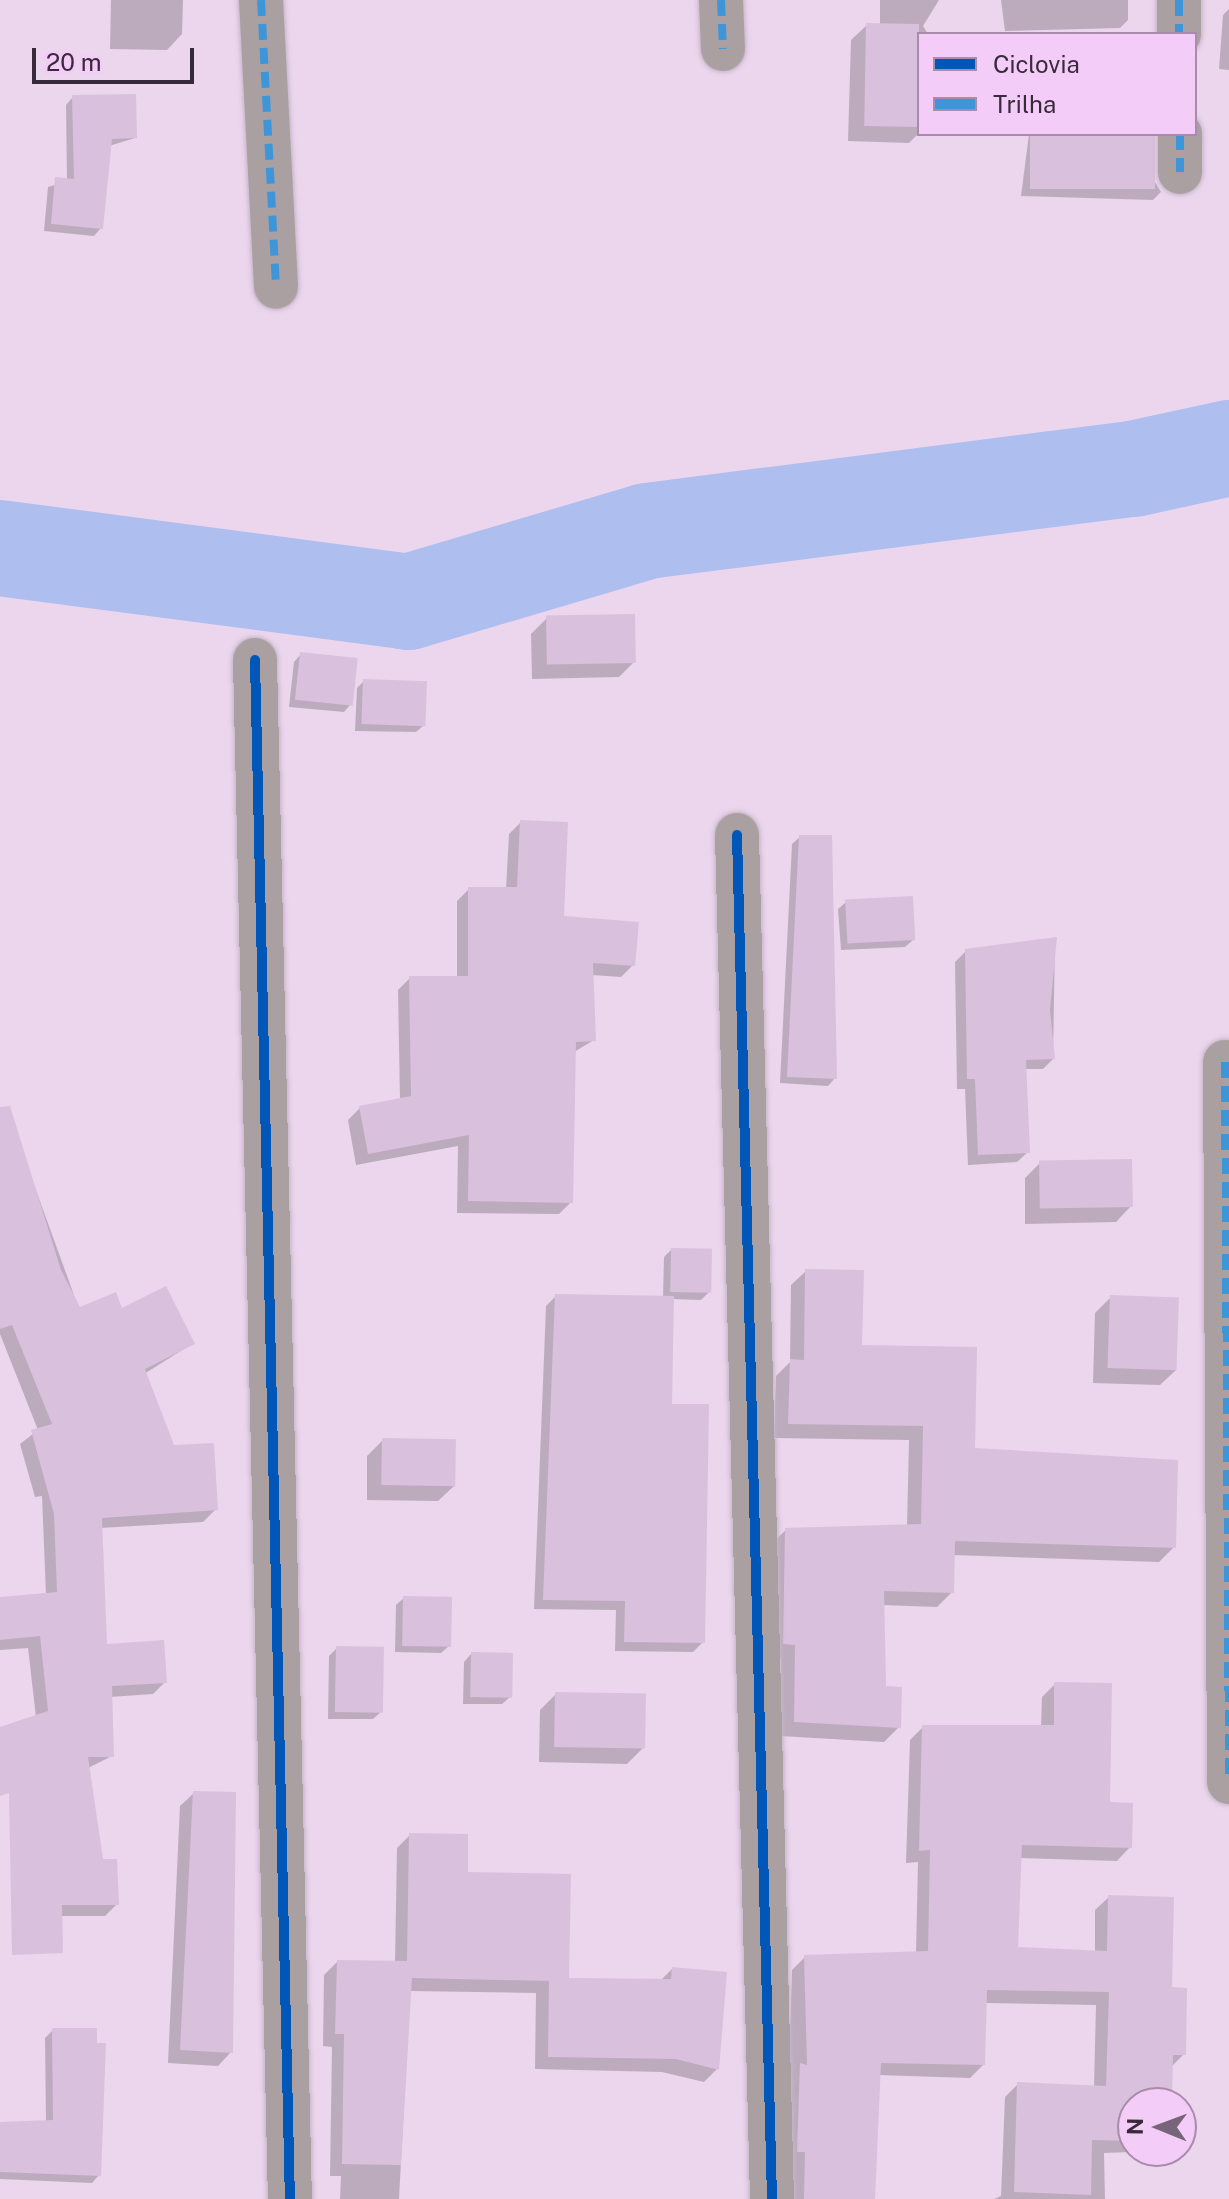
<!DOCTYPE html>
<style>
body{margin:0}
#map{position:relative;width:1229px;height:2199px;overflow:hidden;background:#ebd6ed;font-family:"Public Sans",sans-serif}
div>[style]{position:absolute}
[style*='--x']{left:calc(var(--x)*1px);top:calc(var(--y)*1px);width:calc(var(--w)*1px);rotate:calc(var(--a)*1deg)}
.shadow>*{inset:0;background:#0003}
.river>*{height:96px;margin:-48px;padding:0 48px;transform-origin:48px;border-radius:48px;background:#adbeef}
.building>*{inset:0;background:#d9c0dc;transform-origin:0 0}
.roads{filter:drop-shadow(0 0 2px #c6b5c8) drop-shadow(0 0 2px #c6b5c8)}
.minor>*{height:44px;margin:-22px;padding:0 22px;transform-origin:22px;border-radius:22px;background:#aaa0a1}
.quiet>*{height:8px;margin-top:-4px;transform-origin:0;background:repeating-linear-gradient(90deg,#3e96d9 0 16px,transparent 0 24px)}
.cycleway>*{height:10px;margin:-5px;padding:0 5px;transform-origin:5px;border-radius:5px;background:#0057b8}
span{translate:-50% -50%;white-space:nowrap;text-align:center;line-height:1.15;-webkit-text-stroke:7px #f3ccf7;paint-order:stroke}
.legend{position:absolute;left:917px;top:32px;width:280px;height:104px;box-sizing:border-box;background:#f3ccf7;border:2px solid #a98bac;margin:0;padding:10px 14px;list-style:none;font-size:24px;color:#392a3b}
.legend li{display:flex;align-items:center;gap:16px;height:40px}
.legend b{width:40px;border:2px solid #a98bac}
.north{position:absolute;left:1117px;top:2087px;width:80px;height:80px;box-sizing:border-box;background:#f3ccf7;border:2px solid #a98bac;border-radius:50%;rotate:271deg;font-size:22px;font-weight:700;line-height:32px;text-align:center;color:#392a3b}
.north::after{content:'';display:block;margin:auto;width:28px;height:36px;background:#776679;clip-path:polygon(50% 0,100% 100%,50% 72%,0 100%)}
.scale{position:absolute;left:32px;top:48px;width:162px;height:36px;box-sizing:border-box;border:4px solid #392a3b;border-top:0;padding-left:10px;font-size:24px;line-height:28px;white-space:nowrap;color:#392a3b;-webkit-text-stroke:6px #f3ccf7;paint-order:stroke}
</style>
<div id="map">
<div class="shadow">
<div style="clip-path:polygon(111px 0,183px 0,182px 34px,167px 50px,110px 49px)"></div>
<div style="clip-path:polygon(880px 0,939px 0,923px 26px,928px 34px,919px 34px,919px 133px,909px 143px,848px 141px,851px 40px,867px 25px,880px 25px)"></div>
<div style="clip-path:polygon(1001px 0,1128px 0,1128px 20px,1120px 28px,1005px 31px)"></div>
<div style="clip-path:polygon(1229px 9px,1229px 70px,1219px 69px,1223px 15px)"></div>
<div style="clip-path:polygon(73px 97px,135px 138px,109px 146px,101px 228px,94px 236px,44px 231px,48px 187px,67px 181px,66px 105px)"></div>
<div style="clip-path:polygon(1029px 134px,1126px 134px,1161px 192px,1153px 200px,1021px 196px)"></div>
<div style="clip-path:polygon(547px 618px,634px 662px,619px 677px,532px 679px,531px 634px)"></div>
<div style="clip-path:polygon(301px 654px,351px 704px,344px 712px,289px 707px,294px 662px)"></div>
<div style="clip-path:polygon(364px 681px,424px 725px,416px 732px,355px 731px,357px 688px)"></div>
<div style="clip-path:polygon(521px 822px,561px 918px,633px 965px,621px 977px,592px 975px,594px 1040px,574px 1052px,571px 1202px,559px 1214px,457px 1213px,458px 1146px,356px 1165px,348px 1120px,360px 1108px,400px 1100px,398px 990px,410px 978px,457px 978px,457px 901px,469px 889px,506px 889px,509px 834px)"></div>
<div style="clip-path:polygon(800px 837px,835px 1078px,828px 1086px,780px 1083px,792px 844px)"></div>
<div style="clip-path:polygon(846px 902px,913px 940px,905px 947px,841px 950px,838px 909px)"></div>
<div style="clip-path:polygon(1055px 939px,1053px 1059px,1043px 1069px,1024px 1069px,1028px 1152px,1017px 1162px,968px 1165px,965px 1089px,957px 1089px,955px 962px,966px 951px)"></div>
<div style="clip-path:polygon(20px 1146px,79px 1309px,121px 1311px,192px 1344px,144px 1374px,172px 1448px,215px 1510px,203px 1522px,100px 1528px,105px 1646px,165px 1682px,153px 1694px,110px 1697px,112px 1756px,88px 1768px,101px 1861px,117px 1904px,105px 1916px,40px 1916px,40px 1773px,0 1773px,0 1729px,36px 1717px,28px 1648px,0 1650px,0 1599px,46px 1595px,42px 1496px,35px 1497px,20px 1444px,38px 1430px,0 1334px,0 1150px)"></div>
<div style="clip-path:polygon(1040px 1163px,1131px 1206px,1116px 1222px,1025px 1224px,1025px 1178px)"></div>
<div style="clip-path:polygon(671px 1250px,709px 1292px,701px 1300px,672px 1299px,670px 1406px,703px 1642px,693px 1652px,615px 1651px,616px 1610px,534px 1609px,546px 1306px,556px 1296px,663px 1298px,664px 1257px)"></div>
<div style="clip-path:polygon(806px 1271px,860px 1347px,973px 1450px,1174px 1547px,1159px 1562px,953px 1555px,952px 1592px,937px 1607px,882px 1605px,884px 1688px,899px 1727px,884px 1742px,780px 1736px,781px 1659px,769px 1658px,771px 1544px,786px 1530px,907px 1527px,909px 1440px,774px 1438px,776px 1376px,790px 1362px,791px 1285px)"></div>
<div style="clip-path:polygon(1111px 1297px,1176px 1370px,1160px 1385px,1093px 1383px,1095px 1313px)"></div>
<div style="clip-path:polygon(383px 1440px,454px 1486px,438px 1501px,367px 1500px,367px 1456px)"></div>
<div style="clip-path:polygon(404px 1598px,449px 1646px,441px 1653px,395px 1652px,396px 1605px)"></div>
<div style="clip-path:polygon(337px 1648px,381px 1712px,373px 1719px,328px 1719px,329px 1656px)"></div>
<div style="clip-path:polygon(471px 1654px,510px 1697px,502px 1704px,463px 1704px,464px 1662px)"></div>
<div style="clip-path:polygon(1055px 1684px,1130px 1847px,1117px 1861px,1019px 1858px,1016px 1949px,1095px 1952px,1095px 1910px,1109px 1897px,1170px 1989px,1184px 2054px,1171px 2067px,1170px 2103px,1133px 2103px,1133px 2151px,1159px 2151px,1104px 2153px,1105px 2199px,994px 2199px,1001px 2196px,1005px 2097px,1018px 2084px,1094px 2087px,1096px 2005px,985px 2003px,983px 2065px,970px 2078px,878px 2075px,873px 2199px,785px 2199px,792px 1970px,805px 1957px,916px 1953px,918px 1862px,906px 1863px,910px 1740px,923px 1727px,1041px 1727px,1042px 1697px)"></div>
<div style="clip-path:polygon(556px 1694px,643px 1748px,627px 1764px,539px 1762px,540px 1710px)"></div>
<div style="clip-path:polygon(194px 1793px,231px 2052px,218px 2066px,168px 2063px,180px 1806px)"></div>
<div style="clip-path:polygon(410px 1835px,466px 1874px,567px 1980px,660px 1981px,672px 1969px,717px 2069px,704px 2082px,662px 2072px,535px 2069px,536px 1993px,410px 1991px,399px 2199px,340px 2199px,341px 2176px,330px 2176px,332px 2047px,323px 2046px,324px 1975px,337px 1962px,395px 1963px,397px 1848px)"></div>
<div style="clip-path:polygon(53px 2030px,99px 2175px,92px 2183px,0 2179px,0 2125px,46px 2122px,45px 2038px)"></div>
</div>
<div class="river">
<div style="--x:0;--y:548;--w:412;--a:7.5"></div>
<div style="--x:408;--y:602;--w:249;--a:-16.5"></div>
<div style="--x:647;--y:531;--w:490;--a:-7.3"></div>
<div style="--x:1133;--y:469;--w:98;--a:-12.3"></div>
</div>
<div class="building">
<div style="left:866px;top:23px;width:53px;height:103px;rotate:1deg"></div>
<div style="clip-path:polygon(136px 94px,137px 138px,112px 139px,103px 229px,51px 224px,55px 177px,74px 179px,72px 95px)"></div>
<div style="left:1030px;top:134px;width:125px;height:55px"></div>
<div style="left:635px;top:614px;width:49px;height:89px;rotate:89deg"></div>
<div style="left:300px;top:652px;width:58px;height:48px;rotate:6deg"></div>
<div style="left:363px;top:679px;width:64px;height:45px;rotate:2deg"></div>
<div style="clip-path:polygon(520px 820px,568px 822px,564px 916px,639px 922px,635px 966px,593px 963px,596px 1041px,576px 1042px,573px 1203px,468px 1201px,469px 1135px,368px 1154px,359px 1106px,411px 1096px,409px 976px,468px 976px,468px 887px,517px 887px)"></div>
<div style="clip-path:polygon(799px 835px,832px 835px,837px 1079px,787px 1077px)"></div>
<div style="left:913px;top:896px;width:44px;height:68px;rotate:87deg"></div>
<div style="clip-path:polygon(1057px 937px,1050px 1010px,1055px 1059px,1026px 1060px,1030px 1153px,978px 1155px,975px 1079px,967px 1079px,965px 949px)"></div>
<div style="clip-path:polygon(10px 1106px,61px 1270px,80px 1307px,116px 1292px,122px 1308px,166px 1286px,195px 1344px,145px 1369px,174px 1445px,214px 1443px,218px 1510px,102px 1518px,107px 1644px,164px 1640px,167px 1683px,112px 1686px,114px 1757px,88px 1757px,103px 1859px,117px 1859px,119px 1905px,62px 1905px,63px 1953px,12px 1955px,9px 1793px,0 1796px,0 1727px,48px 1711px,40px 1636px,0 1640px,0 1597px,57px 1592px,54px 1514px,31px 1430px,52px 1424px,12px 1325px,0 1329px,0 1107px)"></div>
<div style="left:1132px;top:1159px;width:48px;height:93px;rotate:89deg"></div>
<div style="left:671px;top:1248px;width:41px;height:44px;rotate:1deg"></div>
<div style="clip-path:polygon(805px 1269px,864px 1270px,862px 1345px,977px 1347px,975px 1448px,1178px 1460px,1176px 1548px,955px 1541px,954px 1593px,884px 1591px,886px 1686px,902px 1687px,901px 1728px,794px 1722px,795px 1645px,783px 1644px,785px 1528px,921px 1524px,923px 1426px,788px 1424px,790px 1359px,804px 1360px)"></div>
<div style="clip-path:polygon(555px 1294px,674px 1296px,672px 1404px,709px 1404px,705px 1643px,624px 1642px,625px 1601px,543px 1600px)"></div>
<div style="left:1110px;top:1295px;width:69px;height:73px;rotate:2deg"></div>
<div style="left:382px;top:1438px;width:74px;height:47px;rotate:1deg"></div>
<div style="left:403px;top:1596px;width:49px;height:50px;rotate:1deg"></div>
<div style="left:336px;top:1646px;width:48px;height:66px;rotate:1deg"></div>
<div style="left:471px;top:1652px;width:42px;height:45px;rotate:1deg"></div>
<div style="clip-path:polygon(1054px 1682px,1112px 1683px,1110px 1802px,1133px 1803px,1132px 1848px,1022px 1845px,1018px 1947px,1107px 1951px,1108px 1895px,1174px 1897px,1172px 1987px,1187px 1988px,1186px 2055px,1173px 2055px,1172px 2103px,1133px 2103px,1133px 2141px,1092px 2140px,1091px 2195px,1014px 2192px,1017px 2082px,1106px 2086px,1109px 1992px,987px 1990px,985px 2065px,881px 2063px,875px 2199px,804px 2199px,805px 2152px,797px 2152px,800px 2063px,807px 2065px,804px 1955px,928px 1951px,930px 1850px,919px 1851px,922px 1725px,1054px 1725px)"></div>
<div style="left:555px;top:1692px;width:91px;height:55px;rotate:1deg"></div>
<div style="clip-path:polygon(193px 1791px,236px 1792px,233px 2053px,180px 2050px)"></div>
<div style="clip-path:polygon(409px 1833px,468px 1834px,468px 1872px,571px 1874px,569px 1978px,671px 1979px,672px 1967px,727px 1972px,719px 2070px,676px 2059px,548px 2057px,549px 1981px,412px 1978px,401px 2165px,342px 2164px,344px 2034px,335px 2034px,337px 1960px,407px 1961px)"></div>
<div style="clip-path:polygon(52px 2028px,97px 2028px,97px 2043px,106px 2043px,101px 2176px,0 2172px,0 2122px,53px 2120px)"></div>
</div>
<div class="roads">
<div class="minor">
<div style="--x:261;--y:0;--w:287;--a:87"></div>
<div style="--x:721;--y:0;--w:49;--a:87.7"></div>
<div style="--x:1179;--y:0;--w:34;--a:90"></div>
<div style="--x:1180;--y:134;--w:38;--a:90"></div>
<div style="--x:255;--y:660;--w:1539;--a:88.7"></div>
<div style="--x:737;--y:835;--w:1364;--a:88.53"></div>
<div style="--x:1225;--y:1062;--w:720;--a:89.68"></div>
</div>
</div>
<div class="quiet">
<div style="--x:261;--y:0;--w:287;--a:87"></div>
<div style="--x:721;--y:0;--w:49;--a:87.7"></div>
<div style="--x:1179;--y:0;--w:34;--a:90"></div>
<div style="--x:1180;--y:134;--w:38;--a:90"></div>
<div style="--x:1225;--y:1062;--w:720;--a:89.68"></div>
</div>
<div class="cycleway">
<div style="--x:255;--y:660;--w:1539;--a:88.7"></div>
<div style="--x:737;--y:835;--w:1364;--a:88.53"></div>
</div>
<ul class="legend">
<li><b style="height:10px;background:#0057b8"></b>Ciclovia</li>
<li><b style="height:10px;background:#3e96d9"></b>Trilha</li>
</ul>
<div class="north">N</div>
<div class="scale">20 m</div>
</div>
